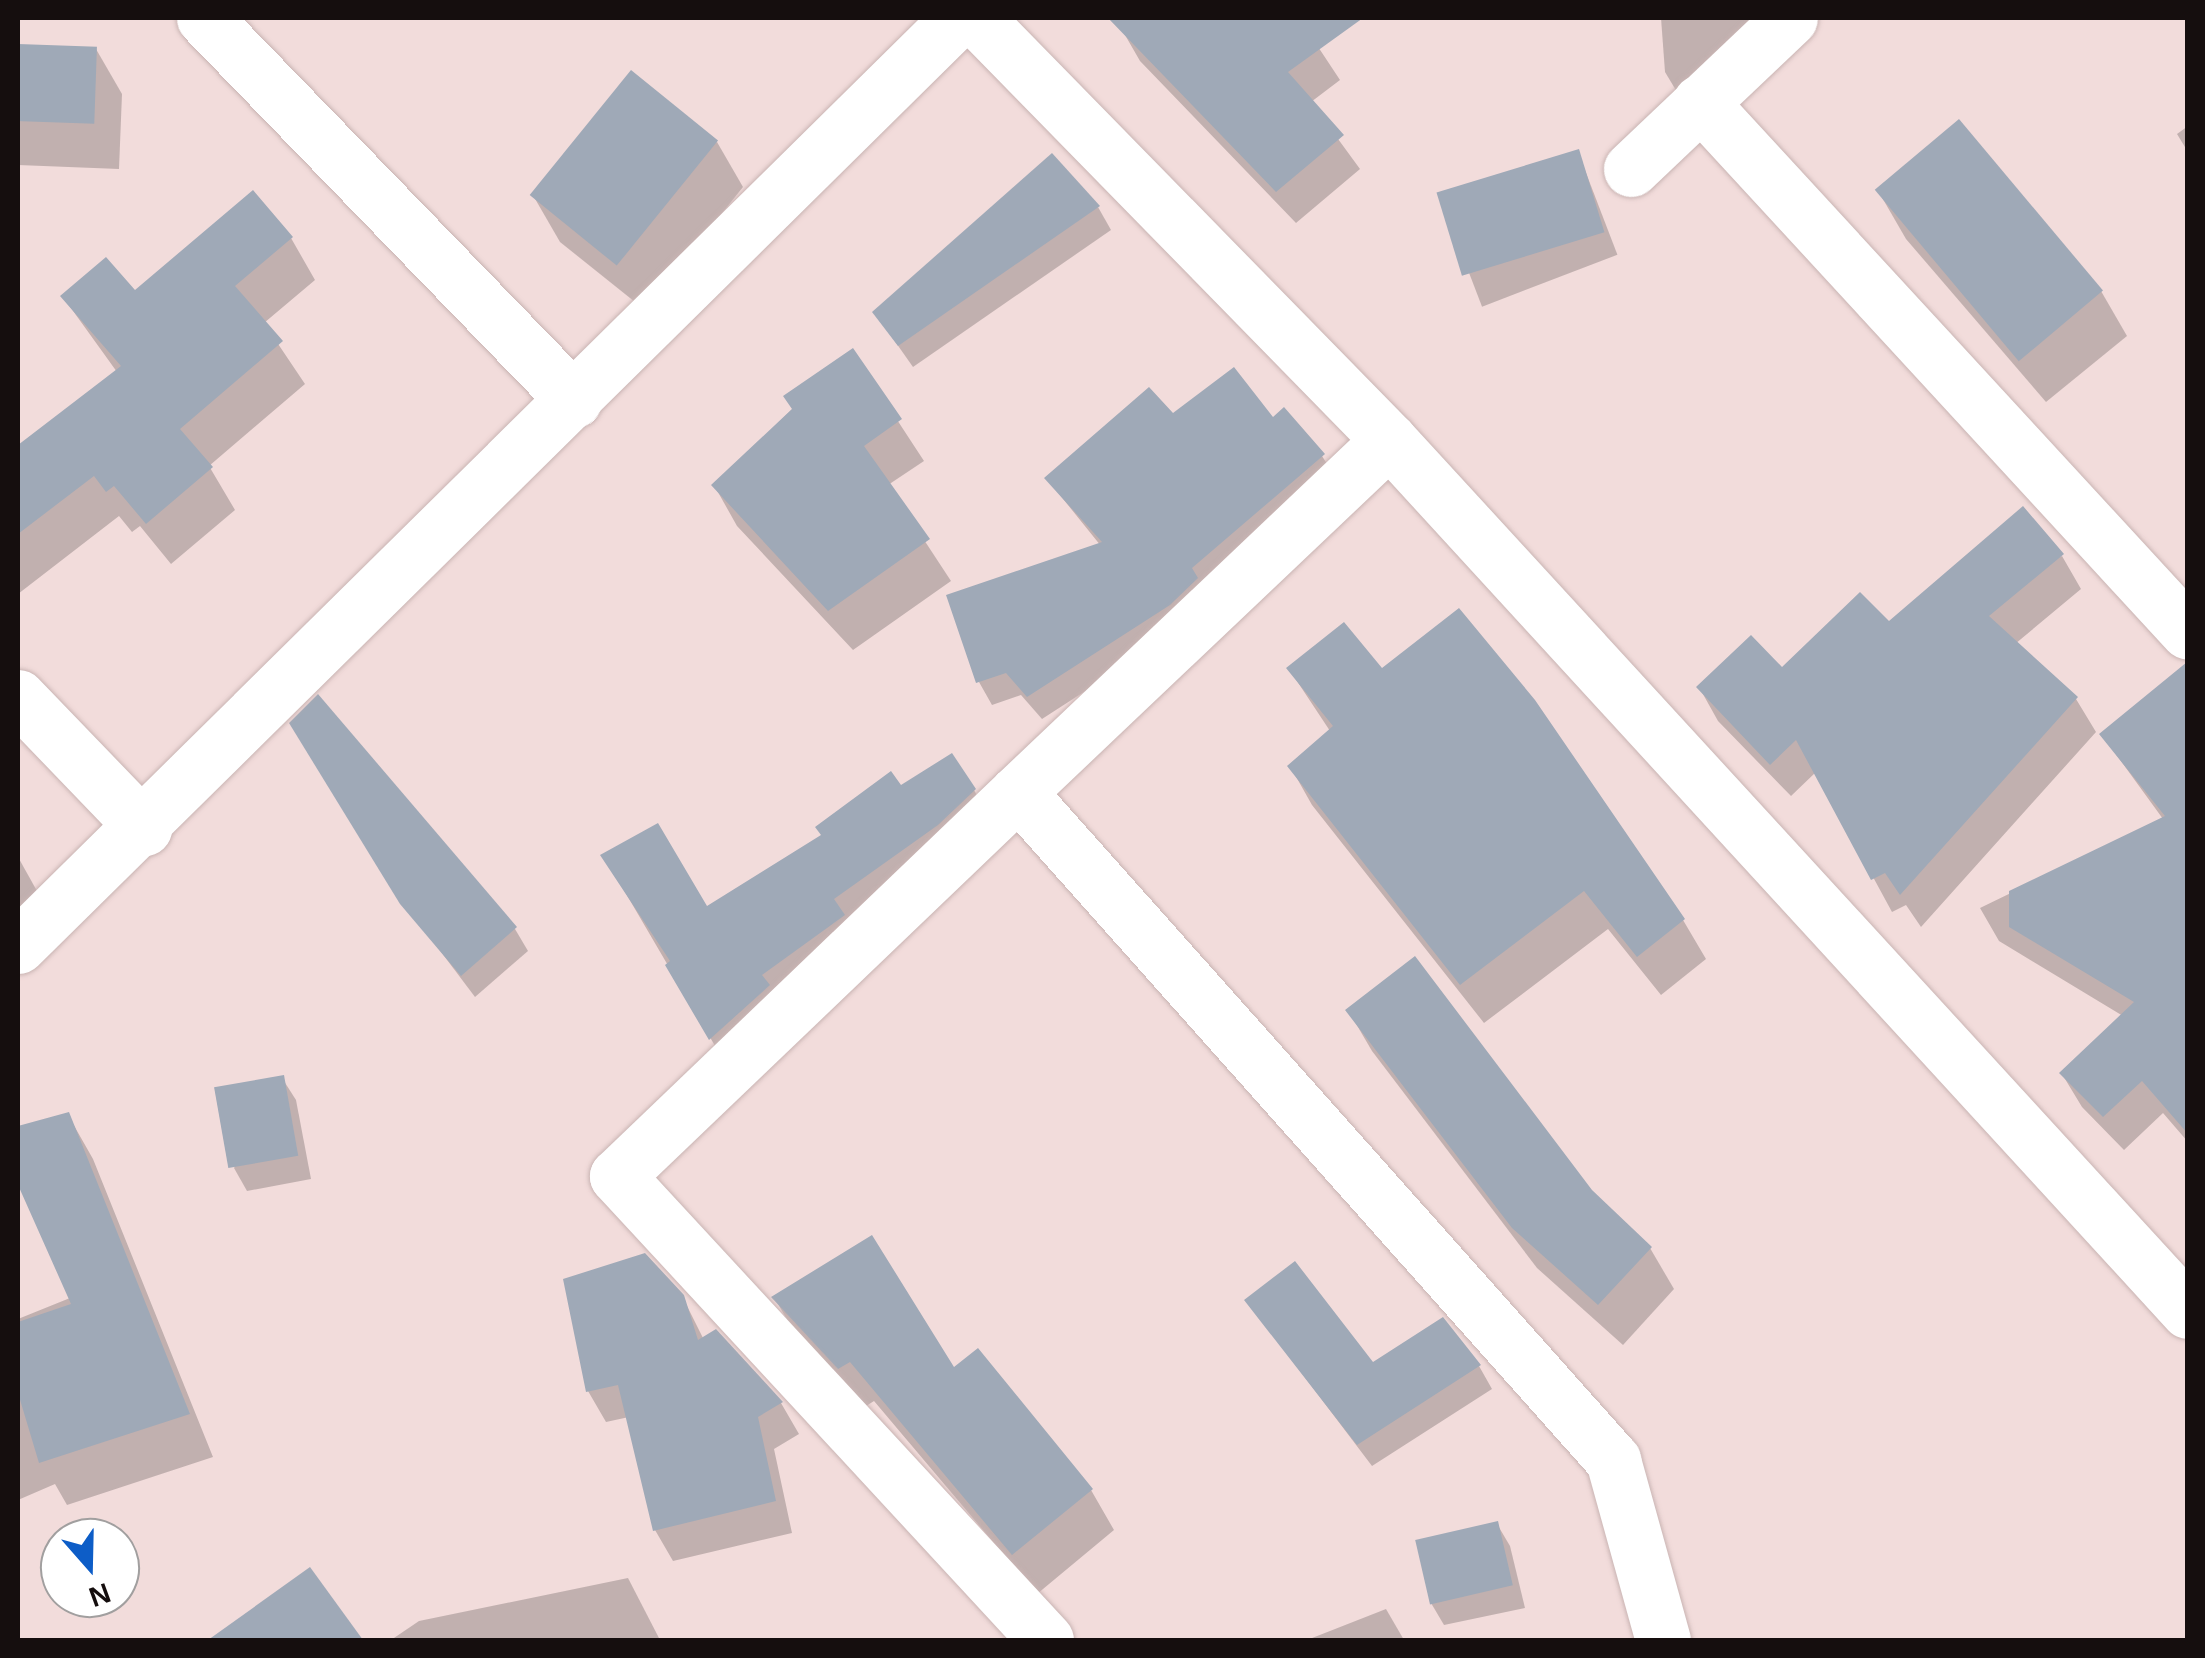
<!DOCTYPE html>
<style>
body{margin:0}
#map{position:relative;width:2205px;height:1658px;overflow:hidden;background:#f2dcdb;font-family:Arial,sans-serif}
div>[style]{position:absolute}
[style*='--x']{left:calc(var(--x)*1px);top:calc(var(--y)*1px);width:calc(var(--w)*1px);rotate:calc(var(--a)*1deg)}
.shadow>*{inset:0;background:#0003;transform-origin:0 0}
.building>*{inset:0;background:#9fa9b7;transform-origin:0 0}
.roads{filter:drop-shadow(0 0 2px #c9b4b3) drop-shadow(0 0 2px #c9b4b3)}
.minor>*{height:55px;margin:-27.5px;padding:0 27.5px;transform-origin:27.5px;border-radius:27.5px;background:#fff}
span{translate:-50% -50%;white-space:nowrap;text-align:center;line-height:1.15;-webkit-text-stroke:8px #fff;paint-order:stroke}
.frame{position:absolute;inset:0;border:20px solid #150e0e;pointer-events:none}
.north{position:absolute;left:40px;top:1518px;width:100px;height:100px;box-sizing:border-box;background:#fff;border:2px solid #a19f9f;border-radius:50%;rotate:160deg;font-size:28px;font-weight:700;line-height:40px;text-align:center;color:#150e0e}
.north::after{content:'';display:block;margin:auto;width:35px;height:45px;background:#0d5dc7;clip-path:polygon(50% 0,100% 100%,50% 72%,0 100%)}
</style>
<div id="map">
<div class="shadow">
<div style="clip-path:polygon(1132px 18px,1299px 18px,1340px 80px,1311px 102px,1360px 169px,1296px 223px,1140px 61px,1121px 28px)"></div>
<div style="clip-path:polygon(1661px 18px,1766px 18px,1692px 117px,1665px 72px)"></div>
<div style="clip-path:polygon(18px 47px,96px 49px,122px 94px,119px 169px,18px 165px)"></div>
<div style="clip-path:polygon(2188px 126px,2188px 152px,2177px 134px)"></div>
<div style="clip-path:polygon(717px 142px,743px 187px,645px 310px,560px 242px,534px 197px)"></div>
<div style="left:1578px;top:152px;width:110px;height:145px;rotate:69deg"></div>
<div style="clip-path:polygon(1880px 194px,2101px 291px,2127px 336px,2046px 402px,1906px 239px)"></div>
<div style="clip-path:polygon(1098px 207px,1111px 230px,913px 367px,875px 313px)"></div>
<div style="clip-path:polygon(291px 238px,315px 280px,264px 323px,305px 384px,209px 466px,235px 510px,171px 564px,140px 526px,132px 532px,119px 516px,18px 594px,18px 448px,117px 372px,63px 297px,134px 294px)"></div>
<div style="clip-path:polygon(852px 351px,924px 461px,888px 485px,951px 581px,853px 650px,737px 526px,714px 485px)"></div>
<div style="clip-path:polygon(1172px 417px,1322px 456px,1336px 478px,1183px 628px,1042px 719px,1021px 695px,992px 705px,979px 682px,1101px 546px,1047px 479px)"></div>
<div style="clip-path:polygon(2062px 556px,2081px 589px,2015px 644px,2076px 699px,2096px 732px,1921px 927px,1906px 905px,1892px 912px,1816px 772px,1791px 796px,1718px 721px,1699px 687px,1782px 670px)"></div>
<div style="clip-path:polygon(1289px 669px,1381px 672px,1683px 920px,1706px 959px,1661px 995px,1608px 929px,1484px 1023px,1312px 805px,1290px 766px,1330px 731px)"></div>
<div style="clip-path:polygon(2188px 694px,2188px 1142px,2163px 1113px,2124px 1150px,2082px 1107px,2062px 1074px,2123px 1016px,1999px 941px,1980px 908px,2163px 819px,2102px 735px)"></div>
<div style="clip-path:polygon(901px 788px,974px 790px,998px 833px,735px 1080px,604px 856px,706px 910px)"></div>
<div style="clip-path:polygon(18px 857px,37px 891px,18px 909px)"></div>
<div style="clip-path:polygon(420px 924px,515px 929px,528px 951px,475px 997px)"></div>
<div style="clip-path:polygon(1348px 1010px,1590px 1192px,1650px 1248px,1674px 1289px,1623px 1345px,1537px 1268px,1372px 1051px)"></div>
<div style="clip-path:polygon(282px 1078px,296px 1100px,311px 1179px,247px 1191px,234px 1168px)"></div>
<div style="clip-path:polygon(68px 1115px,93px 1159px,213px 1457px,67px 1505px,55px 1484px,18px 1500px,18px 1319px,70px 1298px,18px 1179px,18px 1128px)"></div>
<div style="clip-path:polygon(682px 1296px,704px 1340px,781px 1403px,799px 1434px,774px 1449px,792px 1533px,673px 1561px,655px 1530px,629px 1417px,606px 1422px,588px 1391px)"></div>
<div style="clip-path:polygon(774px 1297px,953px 1371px,1091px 1490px,1114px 1530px,1037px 1594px,874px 1401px,863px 1408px,797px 1337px)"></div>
<div style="clip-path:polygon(1247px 1301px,1373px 1366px,1479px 1366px,1492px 1389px,1372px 1466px)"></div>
<div style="clip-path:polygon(1497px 1524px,1510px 1546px,1525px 1608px,1444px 1625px,1431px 1603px)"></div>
<div style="clip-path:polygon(309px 1571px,360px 1640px,213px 1640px)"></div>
<div style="clip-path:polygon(628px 1578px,660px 1640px,391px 1640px,419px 1621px)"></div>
<div style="clip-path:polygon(1386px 1609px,1404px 1640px,1307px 1640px)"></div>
</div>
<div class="building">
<div style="clip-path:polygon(1108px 18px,1363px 18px,1288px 72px,1344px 135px,1276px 192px)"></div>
<div style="left:18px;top:44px;width:79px;height:77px;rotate:2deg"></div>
<div style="left:631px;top:70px;width:112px;height:161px;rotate:39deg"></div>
<div style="left:1959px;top:119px;width:224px;height:110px;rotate:50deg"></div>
<div style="left:1579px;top:149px;width:87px;height:149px;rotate:73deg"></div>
<div style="clip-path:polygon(1052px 153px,1100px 206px,898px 346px,872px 312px)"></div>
<div style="clip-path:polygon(253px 190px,293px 237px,235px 286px,283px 341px,180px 429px,213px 467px,146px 524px,114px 486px,106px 492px,94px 476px,18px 534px,18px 445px,121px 366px,60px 296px,106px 257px,135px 290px)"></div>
<div style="clip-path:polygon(853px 348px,902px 419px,864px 446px,930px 539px,828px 611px,711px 485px,792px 409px,783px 396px)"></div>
<div style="clip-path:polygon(1234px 367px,1273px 417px,1284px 407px,1325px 454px,1192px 568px,1198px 578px,1170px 605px,1027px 697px,1006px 673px,976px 683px,946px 595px,1102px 542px,1044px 478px,1149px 387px,1173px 413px)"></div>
<div style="clip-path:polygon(2023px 506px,2064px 554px,1989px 616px,2078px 697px,1900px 895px,1885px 873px,1871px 880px,1796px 740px,1770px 765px,1696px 687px,1751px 635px,1782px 667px,1860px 592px,1889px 621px)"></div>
<div style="clip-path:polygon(1459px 608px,1535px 700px,1685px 919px,1637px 957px,1584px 891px,1460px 985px,1287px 766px,1333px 726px,1286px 668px,1344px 622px,1382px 668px)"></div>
<div style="clip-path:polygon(2187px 662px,2188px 662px,2188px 1134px,2142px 1081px,2103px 1117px,2059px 1073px,2134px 1002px,2009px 927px,2009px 891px,2165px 816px,2099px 734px)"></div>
<div style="clip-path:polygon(318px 694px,517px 927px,461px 976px,400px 904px,289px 723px)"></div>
<div style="clip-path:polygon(952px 753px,976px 789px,938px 825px,834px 899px,845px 915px,762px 975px,770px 985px,709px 1040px,665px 965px,670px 961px,600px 855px,658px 823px,707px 906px,821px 835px,815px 827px,891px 771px,901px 785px)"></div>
<div style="clip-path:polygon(1415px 956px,1592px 1190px,1652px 1247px,1598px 1305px,1512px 1228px,1345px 1010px)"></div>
<div style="left:284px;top:1075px;width:82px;height:71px;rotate:80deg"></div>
<div style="clip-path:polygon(69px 1112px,190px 1414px,39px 1463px,18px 1393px,18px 1322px,71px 1304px,18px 1185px,18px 1126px)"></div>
<div style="clip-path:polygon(872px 1235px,954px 1367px,978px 1348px,1093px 1489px,1012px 1555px,850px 1362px,838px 1369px,771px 1297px)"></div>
<div style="clip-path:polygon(645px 1253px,684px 1295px,698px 1340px,716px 1329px,783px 1402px,758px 1417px,776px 1501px,653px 1531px,618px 1385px,586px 1392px,563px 1279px)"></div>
<div style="clip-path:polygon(1295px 1261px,1373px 1362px,1443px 1317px,1481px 1365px,1357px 1445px,1244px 1300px)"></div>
<div style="left:1498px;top:1521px;width:66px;height:85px;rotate:77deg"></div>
<div style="clip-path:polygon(310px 1567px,363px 1640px,208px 1640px)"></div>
</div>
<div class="roads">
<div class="minor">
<div style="--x:204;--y:18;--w:532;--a:45.91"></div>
<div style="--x:976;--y:18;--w:590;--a:45.62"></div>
<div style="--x:1389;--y:440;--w:511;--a:136.51"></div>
<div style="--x:1700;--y:102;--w:720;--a:47.36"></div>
<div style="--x:1631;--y:169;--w:219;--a:-43.5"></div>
<div style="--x:1389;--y:440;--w:1182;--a:47.47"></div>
<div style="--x:18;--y:697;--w:182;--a:46.1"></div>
<div style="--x:18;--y:946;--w:1321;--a:-44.63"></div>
<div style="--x:1046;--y:1640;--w:632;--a:-132.76"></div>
<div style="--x:617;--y:1176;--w:555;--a:-43.76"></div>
<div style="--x:1018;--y:792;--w:895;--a:48.31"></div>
<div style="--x:1613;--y:1460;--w:187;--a:74.5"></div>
</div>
</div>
<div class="frame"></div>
<div class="north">N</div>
</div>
